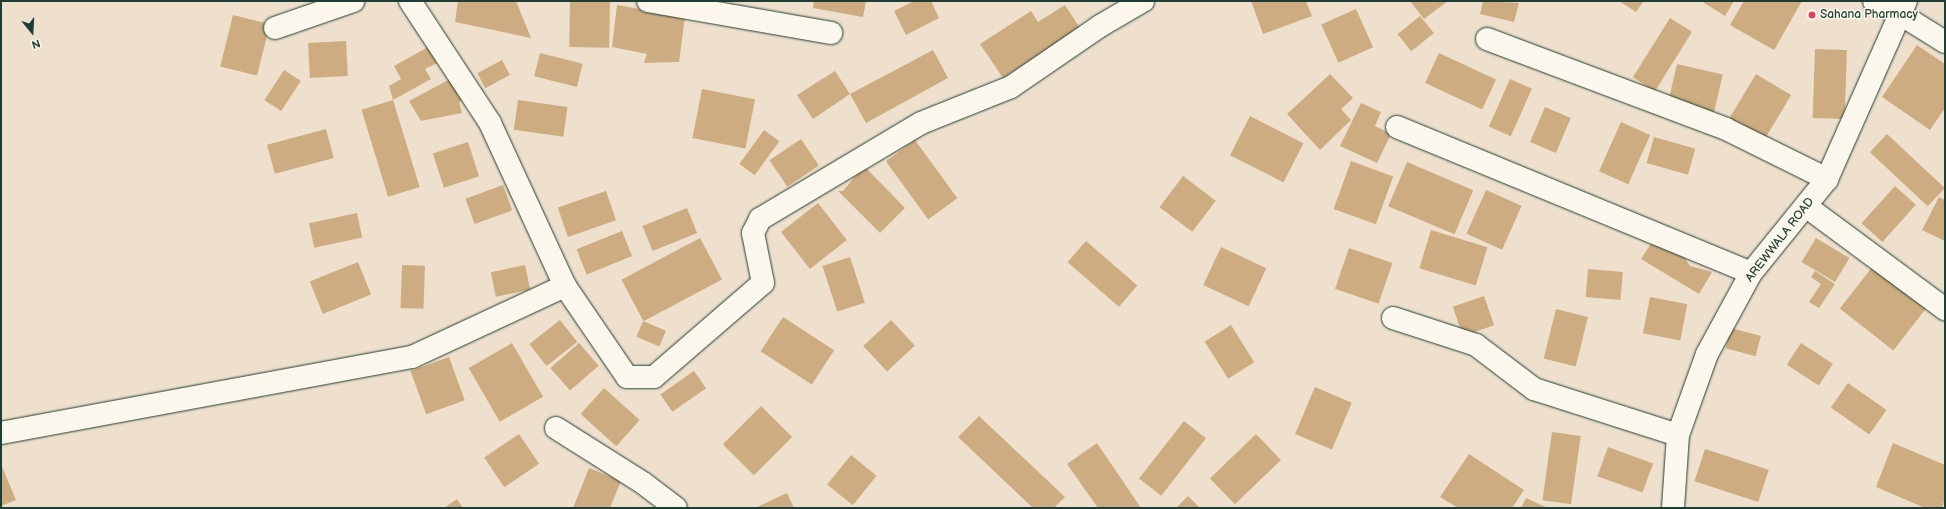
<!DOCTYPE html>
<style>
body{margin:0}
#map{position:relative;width:1946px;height:509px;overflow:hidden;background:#eee0cc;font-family:"Balsamiq Sans",sans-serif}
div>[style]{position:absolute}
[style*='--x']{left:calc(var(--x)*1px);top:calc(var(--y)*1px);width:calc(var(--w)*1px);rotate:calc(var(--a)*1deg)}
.building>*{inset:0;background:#ceac81;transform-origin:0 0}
.roads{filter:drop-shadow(0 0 1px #1f3d34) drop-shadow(0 0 1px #1f3d34)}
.minor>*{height:22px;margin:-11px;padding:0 11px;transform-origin:11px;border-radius:11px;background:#fbf7ec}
.tertiary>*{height:22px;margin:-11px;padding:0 11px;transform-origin:11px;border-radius:11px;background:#fbf7ec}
.dots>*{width:11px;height:11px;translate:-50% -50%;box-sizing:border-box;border:2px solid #fbf7ec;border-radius:50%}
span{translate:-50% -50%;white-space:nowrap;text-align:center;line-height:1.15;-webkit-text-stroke:3px #fbf7ec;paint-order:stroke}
.poi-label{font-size:12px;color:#1f3d34}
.left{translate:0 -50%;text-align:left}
.street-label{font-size:12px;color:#1f3d34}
.frame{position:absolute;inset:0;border:2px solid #1f3d34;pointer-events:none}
.north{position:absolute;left:12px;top:12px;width:40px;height:40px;-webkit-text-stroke:3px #fbf7ec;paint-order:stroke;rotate:162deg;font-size:11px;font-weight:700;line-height:16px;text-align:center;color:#1f3d34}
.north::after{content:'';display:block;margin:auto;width:14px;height:18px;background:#1f3d34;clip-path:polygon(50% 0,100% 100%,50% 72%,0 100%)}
</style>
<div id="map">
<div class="building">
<div style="clip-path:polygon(458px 1px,516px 1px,531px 38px,455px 22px)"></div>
<div style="left:570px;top:1px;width:40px;height:46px;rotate:1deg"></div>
<div style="clip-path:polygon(814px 1px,866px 1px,863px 17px,813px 8px)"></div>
<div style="clip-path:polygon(914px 1px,931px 1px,939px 18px,906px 35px,894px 11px)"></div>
<div style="clip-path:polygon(1251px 1px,1306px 1px,1312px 16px,1263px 34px)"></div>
<div style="clip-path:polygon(1410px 1px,1448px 1px,1424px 19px)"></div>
<div style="clip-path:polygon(1483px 1px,1519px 3px,1514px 22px,1480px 14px)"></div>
<div style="clip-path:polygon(1619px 1px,1644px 1px,1636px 12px)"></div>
<div style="clip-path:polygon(1701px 1px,1734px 1px,1725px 16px)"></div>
<div style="clip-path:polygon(1744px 1px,1802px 1px,1774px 50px,1730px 25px)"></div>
<div style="clip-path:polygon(617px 5px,685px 17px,679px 62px,644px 63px,647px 54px,612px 47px)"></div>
<div style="clip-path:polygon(1065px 5px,1080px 28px,1003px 78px,980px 44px,1031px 11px,1038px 22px)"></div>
<div style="left:1356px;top:9px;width:42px;height:38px;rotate:66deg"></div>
<div style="left:233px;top:15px;width:38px;height:53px;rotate:14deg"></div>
<div style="left:1420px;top:16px;width:22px;height:29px;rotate:51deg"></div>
<div style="left:1670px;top:18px;width:26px;height:70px;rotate:32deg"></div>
<div style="left:346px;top:41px;width:35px;height:38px;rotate:87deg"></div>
<div style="clip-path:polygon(1917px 45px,1945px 64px,1945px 108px,1930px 130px,1882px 97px)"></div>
<div style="clip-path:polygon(428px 47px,437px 63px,425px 69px,431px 79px,393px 100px,389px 86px,401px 79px,394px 66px)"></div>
<div style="left:1815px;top:49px;width:32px;height:69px;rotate:2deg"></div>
<div style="clip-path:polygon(933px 50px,948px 78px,866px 123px,850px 94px,813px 119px,797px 95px,835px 71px,850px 94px)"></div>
<div style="left:540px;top:53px;width:44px;height:24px;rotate:14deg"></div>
<div style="left:1439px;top:53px;width:63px;height:33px;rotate:25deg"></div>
<div style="left:502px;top:60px;width:17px;height:28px;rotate:62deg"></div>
<div style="left:1677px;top:64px;width:47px;height:40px;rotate:13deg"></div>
<div style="left:284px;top:70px;width:20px;height:36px;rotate:33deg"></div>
<div style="clip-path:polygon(1330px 74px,1353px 98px,1341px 109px,1351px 120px,1320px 150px,1287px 114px)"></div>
<div style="left:1756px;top:74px;width:41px;height:55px;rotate:31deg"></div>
<div style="clip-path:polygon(454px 77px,467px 99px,459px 102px,462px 113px,421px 121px,409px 101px)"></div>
<div style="left:1510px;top:79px;width:24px;height:52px;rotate:24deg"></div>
<div style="left:702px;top:89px;width:54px;height:50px;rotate:11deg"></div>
<div style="left:393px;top:100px;width:91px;height:33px;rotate:73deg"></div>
<div style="left:518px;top:100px;width:50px;height:30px;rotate:8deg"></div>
<div style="clip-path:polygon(1361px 103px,1381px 112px,1375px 126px,1391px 134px,1377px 163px,1340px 146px)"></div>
<div style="left:1545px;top:107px;width:28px;height:38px;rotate:23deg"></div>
<div style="left:1250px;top:116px;width:60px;height:44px;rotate:27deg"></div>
<div style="left:1621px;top:122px;width:32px;height:54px;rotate:24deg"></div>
<div style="left:326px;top:129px;width:30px;height:61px;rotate:75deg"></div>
<div style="left:764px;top:130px;width:19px;height:42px;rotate:36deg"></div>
<div style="left:1887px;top:134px;width:79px;height:25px;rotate:43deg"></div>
<div style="left:1654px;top:137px;width:43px;height:27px;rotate:16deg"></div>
<div style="left:801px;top:139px;width:32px;height:38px;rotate:56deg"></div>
<div style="left:915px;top:140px;width:72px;height:36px;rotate:54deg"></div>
<div style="left:468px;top:142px;width:36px;height:37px;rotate:72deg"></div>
<div style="left:1351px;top:161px;width:45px;height:51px;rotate:20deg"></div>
<div style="left:1407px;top:162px;width:72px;height:48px;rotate:23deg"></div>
<div style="clip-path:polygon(864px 166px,905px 208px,880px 233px,838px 191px,843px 191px)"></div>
<div style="left:1183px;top:176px;width:41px;height:39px;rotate:37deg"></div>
<div style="left:503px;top:185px;width:27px;height:40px;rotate:70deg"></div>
<div style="left:1895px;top:186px;width:28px;height:50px;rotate:42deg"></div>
<div style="left:1486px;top:190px;width:39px;height:48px;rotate:24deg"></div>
<div style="left:606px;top:191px;width:31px;height:51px;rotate:71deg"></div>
<div style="clip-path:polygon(1939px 197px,1945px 200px,1945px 241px,1922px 230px)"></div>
<div style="left:818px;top:203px;width:47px;height:47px;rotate:52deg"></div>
<div style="left:687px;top:208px;width:27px;height:48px;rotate:68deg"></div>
<div style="left:357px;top:213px;width:25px;height:49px;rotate:78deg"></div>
<div style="left:1431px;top:230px;width:59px;height:40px;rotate:17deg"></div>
<div style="left:622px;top:231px;width:27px;height:49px;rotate:68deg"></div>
<div style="left:700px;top:238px;width:47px;height:89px;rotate:62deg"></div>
<div style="left:1816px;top:238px;width:39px;height:28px;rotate:31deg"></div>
<div style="clip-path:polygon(1654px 239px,1684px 257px,1690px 266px,1712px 272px,1699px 294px,1641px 259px)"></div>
<div style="left:1086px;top:241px;width:68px;height:28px;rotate:41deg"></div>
<div style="left:1221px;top:247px;width:50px;height:42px;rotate:25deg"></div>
<div style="left:1349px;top:248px;width:46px;height:43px;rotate:19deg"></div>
<div style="left:850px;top:257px;width:48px;height:29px;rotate:72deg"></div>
<div style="left:358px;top:262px;width:35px;height:52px;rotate:68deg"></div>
<div style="left:402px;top:265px;width:23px;height:43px;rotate:2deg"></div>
<div style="left:525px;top:265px;width:25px;height:35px;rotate:78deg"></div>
<div style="left:1873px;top:266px;width:68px;height:54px;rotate:38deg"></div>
<div style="left:1588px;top:269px;width:35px;height:28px;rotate:5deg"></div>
<div style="clip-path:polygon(1815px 271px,1835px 284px,1819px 308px,1809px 302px,1821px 284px,1811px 277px)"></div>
<div style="left:1484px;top:296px;width:31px;height:33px;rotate:71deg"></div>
<div style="left:1650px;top:297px;width:38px;height:37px;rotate:11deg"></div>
<div style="left:1556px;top:309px;width:33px;height:51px;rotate:14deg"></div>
<div style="left:783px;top:317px;width:61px;height:41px;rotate:33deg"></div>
<div style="left:560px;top:320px;width:28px;height:39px;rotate:52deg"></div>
<div style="left:891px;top:320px;width:35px;height:38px;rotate:47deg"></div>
<div style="left:643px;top:321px;width:25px;height:17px;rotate:23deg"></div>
<div style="left:1231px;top:325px;width:44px;height:31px;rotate:58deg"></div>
<div style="left:1731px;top:328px;width:31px;height:21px;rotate:15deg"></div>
<div style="left:512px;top:343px;width:62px;height:50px;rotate:60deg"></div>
<div style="left:579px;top:343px;width:30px;height:38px;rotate:49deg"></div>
<div style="left:1801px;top:343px;width:38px;height:26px;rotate:33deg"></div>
<div style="left:449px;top:357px;width:46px;height:41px;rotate:70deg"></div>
<div style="left:694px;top:371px;width:21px;height:41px;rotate:55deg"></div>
<div style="left:1848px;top:383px;width:47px;height:30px;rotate:35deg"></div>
<div style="left:1315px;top:387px;width:40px;height:51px;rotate:23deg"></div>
<div style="left:604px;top:388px;width:48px;height:35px;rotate:42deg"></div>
<div style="left:761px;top:406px;width:44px;height:54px;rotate:45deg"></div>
<div style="clip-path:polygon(979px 416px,1065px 497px,1054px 508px,1033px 508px,958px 437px)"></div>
<div style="left:1184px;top:421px;width:28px;height:73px;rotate:38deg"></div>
<div style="left:1552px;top:432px;width:29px;height:69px;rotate:8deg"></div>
<div style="left:519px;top:434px;width:36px;height:42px;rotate:56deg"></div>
<div style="left:1256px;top:434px;width:36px;height:64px;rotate:46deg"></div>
<div style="clip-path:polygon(1097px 443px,1141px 508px,1098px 508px,1067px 464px)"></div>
<div style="clip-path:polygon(1893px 443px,1945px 465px,1945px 499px,1942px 508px,1925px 508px,1876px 487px)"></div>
<div style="left:1608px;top:447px;width:48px;height:31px;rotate:20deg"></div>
<div style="left:1705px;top:449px;width:67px;height:34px;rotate:18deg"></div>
<div style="clip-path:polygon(1469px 454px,1524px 490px,1512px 508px,1458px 508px,1440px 497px)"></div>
<div style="left:851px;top:455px;width:33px;height:38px;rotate:39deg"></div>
<div style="clip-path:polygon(1px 464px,16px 500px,1px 506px)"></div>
<div style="clip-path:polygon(589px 468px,621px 481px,610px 508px,573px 508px)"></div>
<div style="clip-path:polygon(787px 493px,794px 508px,755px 508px)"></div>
<div style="clip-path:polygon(1188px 496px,1200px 508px,1176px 508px)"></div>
<div style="clip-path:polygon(1526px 498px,1548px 508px,1521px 508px)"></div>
<div style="clip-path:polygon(457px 499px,463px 508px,444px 508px)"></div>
</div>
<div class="roads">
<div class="minor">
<div style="--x:410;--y:1;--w:146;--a:56.7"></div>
<div style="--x:490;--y:123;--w:179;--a:65.3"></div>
<div style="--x:648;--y:1;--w:186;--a:9.9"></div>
<div style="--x:1900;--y:14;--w:53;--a:31.9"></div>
<div style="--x:275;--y:28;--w:83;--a:-19.1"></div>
<div style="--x:1487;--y:39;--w:255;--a:20.6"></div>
<div style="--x:1726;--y:129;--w:113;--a:26.3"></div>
<div style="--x:1397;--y:127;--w:383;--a:22.4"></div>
<div style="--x:1807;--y:207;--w:172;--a:36.5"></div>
<div style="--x:1393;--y:318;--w:87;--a:18"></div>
<div style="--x:1476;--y:345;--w:73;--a:37.2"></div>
<div style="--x:1534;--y:389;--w:151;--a:17.7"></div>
<div style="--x:556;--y:428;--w:103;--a:32.3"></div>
<div style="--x:643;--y:483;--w:41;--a:37.1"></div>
<div style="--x:1;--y:433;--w:418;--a:-10.5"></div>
<div style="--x:412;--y:357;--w:169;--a:-24.9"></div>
<div style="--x:565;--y:286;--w:110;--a:55.7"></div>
<div style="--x:627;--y:377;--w:27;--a:0"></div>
<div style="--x:654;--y:377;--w:144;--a:-40.8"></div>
<div style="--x:763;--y:283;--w:51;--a:-101.3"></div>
<div style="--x:753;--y:233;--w:16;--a:-63"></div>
<div style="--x:760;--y:219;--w:187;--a:-30.8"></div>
<div style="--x:921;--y:123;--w:97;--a:-21.8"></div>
<div style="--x:1011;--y:87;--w:108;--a:-34.4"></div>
<div style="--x:1100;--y:26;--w:50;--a:-30.2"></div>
</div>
<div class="tertiary">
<div style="--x:1874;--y:1;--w:29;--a:27"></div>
<div style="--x:1673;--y:508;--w:73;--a:-86.1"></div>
<div style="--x:1678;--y:435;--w:86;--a:-70.3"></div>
<div style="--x:1707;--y:354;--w:92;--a:-61.5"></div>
<div style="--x:1751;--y:273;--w:121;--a:-51"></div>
<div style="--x:1827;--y:179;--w:195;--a:-66.1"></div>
</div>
</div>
<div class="dots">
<div style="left:1812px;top:15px;background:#d1495b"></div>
</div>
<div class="poi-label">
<span class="left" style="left:1820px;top:15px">Sahana Pharmacy</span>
</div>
<div class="street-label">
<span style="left:1780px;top:240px;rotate:-52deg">AREWWALA ROAD</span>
</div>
<div class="frame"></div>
<div class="north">N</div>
</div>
